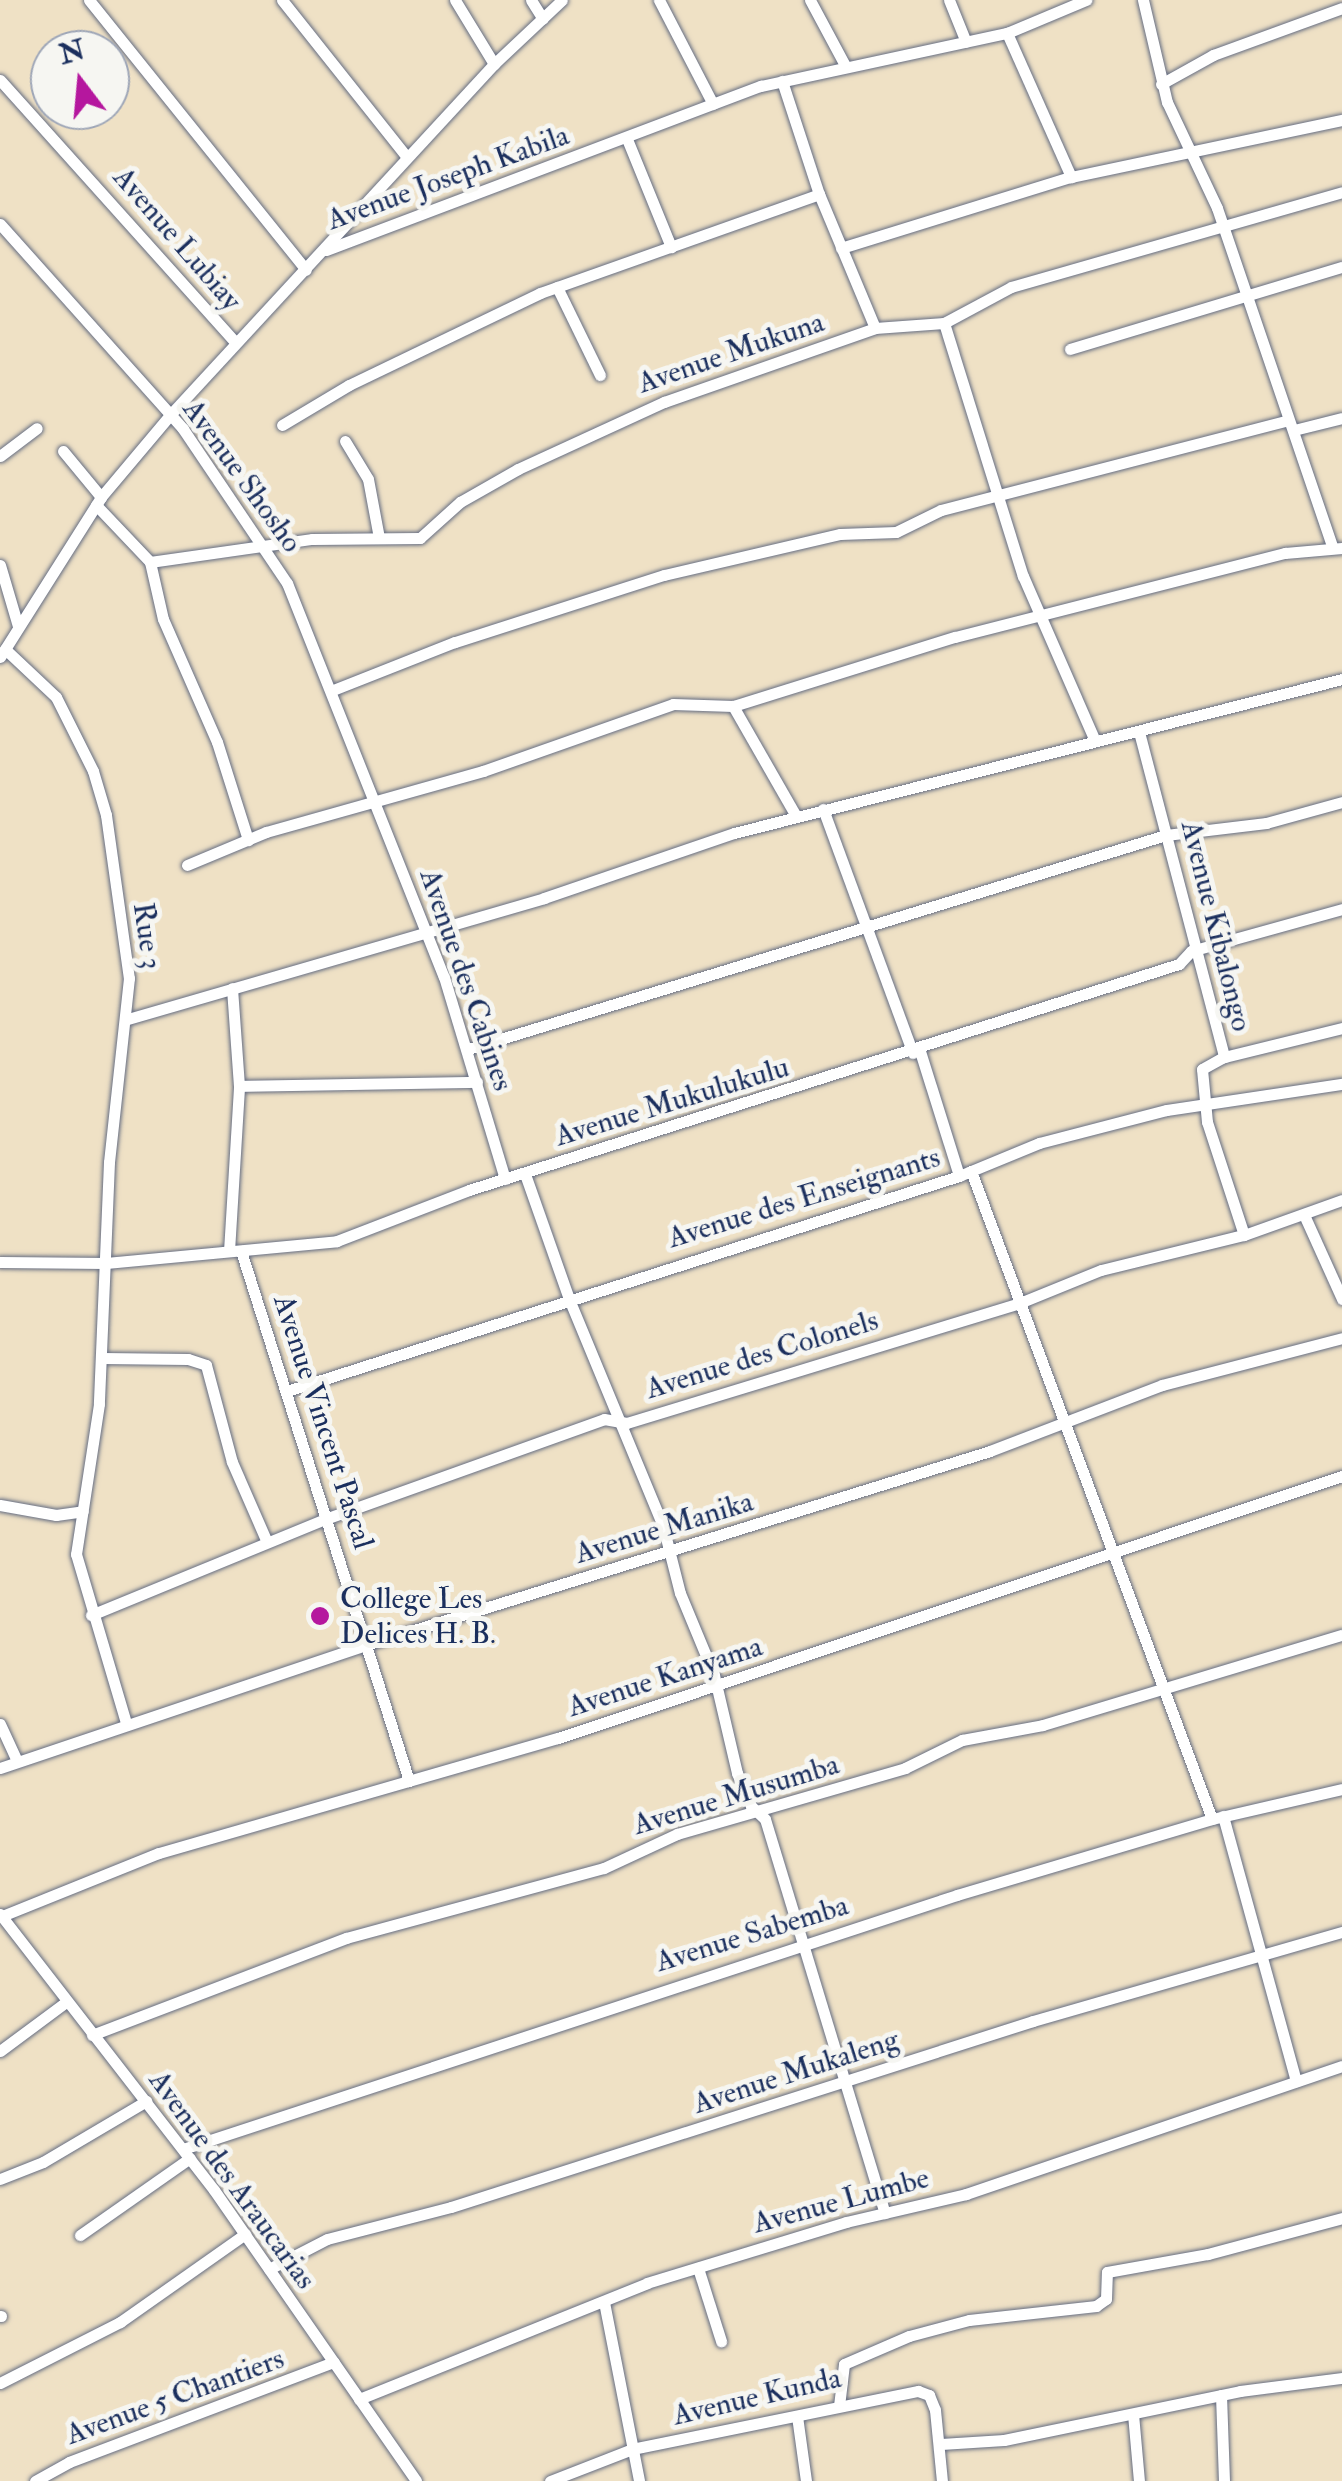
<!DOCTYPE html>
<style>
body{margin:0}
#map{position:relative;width:1342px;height:2481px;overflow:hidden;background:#efe1c5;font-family:"IM FELL Double Pica",serif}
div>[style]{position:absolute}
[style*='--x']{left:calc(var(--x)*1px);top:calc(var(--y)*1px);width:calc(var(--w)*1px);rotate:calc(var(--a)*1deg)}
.roads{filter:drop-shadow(0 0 2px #656d82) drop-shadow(0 0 2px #656d82)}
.minor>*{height:11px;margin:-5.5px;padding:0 5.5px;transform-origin:5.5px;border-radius:5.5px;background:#fff}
.dots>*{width:28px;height:28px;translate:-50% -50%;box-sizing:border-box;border:5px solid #f6f6f2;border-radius:50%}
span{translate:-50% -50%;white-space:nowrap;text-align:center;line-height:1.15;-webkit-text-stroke:10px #f6f6f2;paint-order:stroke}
.street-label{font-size:30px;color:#1b2f5e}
.poi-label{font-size:30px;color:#1b2f5e}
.left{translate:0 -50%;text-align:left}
.north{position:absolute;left:30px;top:30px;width:100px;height:100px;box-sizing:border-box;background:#f6f6f2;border:2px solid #9ea6b7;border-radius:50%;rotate:344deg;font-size:28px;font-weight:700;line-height:40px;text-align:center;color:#1b2f5e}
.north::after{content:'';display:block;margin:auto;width:35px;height:45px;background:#b5179e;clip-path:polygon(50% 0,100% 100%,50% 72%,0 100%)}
</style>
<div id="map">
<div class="roads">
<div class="minor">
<div style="--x:89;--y:0;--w:346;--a:51.2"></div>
<div style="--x:282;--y:0;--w:201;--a:51.5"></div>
<div style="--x:455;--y:0;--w:75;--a:58.6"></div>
<div style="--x:531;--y:0;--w:22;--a:58"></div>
<div style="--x:659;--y:0;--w:117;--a:62.6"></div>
<div style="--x:810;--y:0;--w:76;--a:61.8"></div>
<div style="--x:949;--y:0;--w:45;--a:68"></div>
<div style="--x:1143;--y:0;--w:105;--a:76.8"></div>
<div style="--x:1167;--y:102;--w:117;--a:64.7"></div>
<div style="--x:1217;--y:208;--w:356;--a:71.2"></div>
<div style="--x:1007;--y:33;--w:158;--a:66"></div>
<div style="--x:1071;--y:177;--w:277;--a:-11.9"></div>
<div style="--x:0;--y:80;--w:352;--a:48.1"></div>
<div style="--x:782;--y:81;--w:119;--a:71.9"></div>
<div style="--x:819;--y:194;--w:145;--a:67.3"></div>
<div style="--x:1161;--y:84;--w:60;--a:-29.1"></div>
<div style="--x:1213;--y:55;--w:137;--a:-20"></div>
<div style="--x:627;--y:139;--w:117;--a:67.8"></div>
<div style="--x:0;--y:224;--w:275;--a:48.2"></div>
<div style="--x:183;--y:429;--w:186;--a:56"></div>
<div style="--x:287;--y:583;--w:424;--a:68.3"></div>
<div style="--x:444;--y:977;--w:211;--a:73.2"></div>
<div style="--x:841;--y:248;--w:241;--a:-17.2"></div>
<div style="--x:326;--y:250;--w:465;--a:-20.7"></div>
<div style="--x:761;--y:86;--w:252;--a:-12.2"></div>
<div style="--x:1007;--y:33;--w:86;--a:-22.7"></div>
<div style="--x:557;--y:287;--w:98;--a:64"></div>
<div style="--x:944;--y:323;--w:265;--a:72.7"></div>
<div style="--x:1023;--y:576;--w:180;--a:66.4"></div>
<div style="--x:1070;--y:349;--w:284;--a:-16.8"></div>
<div style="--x:282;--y:425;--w:78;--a:-30.8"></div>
<div style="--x:349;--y:385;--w:212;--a:-25.7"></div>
<div style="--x:540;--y:293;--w:296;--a:-19.5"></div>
<div style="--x:1294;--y:430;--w:49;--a:-14"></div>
<div style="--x:345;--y:441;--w:44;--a:58.8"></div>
<div style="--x:368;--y:479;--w:60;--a:79.4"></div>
<div style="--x:63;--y:451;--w:60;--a:50.4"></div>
<div style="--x:0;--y:456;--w:46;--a:-37.1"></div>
<div style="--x:96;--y:505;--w:79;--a:46.5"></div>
<div style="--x:150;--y:562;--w:164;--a:-8.1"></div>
<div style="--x:312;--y:539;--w:108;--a:-0.5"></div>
<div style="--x:420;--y:538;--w:54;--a:-42"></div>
<div style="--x:460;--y:502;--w:67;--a:-29.6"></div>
<div style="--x:518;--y:469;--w:161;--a:-24.7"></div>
<div style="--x:664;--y:402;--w:224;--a:-19.3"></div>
<div style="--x:875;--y:328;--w:69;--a:-4.1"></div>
<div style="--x:944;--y:323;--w:76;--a:-28.2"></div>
<div style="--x:1011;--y:287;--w:344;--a:-16"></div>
<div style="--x:150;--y:562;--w:58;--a:77.2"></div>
<div style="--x:163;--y:619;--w:134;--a:66.3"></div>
<div style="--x:217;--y:742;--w:103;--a:72.4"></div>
<div style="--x:0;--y:565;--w:64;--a:73.6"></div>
<div style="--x:5;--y:649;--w:70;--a:43.3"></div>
<div style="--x:56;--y:697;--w:83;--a:63.4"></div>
<div style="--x:93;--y:771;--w:46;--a:73.5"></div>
<div style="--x:106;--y:815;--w:165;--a:82"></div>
<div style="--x:129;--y:978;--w:185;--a:96.2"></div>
<div style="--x:109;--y:1162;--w:242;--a:92.4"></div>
<div style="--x:99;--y:1404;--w:152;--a:98.7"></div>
<div style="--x:76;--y:1554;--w:176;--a:73.5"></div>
<div style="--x:0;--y:657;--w:189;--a:-57.7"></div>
<div style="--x:101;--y:497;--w:107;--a:-49.9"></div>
<div style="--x:170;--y:415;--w:478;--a:-47.3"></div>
<div style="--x:494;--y:64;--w:93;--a:-43.3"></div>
<div style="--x:333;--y:690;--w:131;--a:-21.5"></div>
<div style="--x:455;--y:642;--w:219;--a:-17.8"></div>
<div style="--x:664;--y:575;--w:181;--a:-13.1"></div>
<div style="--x:840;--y:534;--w:56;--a:-2"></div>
<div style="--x:896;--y:532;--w:50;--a:-26.1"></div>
<div style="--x:941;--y:510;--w:355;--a:-14.5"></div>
<div style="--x:733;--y:706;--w:127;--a:60.2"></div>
<div style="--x:1139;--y:732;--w:336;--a:75.3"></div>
<div style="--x:823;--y:809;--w:260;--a:69.8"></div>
<div style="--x:187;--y:865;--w:86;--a:-22.7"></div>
<div style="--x:266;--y:832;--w:225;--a:-15.7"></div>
<div style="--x:483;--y:771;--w:201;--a:-19.4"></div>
<div style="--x:673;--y:704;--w:60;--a:1.9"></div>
<div style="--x:733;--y:706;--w:232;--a:-17.3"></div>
<div style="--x:955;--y:637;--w:341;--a:-14.3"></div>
<div style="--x:1285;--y:553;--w:57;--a:-5"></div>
<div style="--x:128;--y:1019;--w:433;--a:-16.2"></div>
<div style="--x:544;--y:898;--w:201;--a:-18.9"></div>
<div style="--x:734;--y:833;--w:627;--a:-14.21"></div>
<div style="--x:919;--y:1048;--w:134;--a:72.6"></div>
<div style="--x:468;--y:1049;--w:730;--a:-17.05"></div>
<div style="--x:1166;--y:835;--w:101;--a:-6.8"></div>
<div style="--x:1266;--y:823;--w:79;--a:-15.4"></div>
<div style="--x:239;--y:1086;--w:238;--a:-1"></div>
<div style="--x:971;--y:1171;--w:691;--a:69.6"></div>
<div style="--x:525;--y:1174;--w:133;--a:70.6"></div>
<div style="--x:569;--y:1299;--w:246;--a:67.5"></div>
<div style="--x:663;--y:1526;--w:69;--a:75.8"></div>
<div style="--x:680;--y:1593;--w:89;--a:67.5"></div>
<div style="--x:714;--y:1675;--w:101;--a:76.8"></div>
<div style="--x:737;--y:1773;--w:36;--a:67"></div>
<div style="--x:751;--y:1806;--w:19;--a:43"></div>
<div style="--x:765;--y:1819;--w:412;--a:73.1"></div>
<div style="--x:1305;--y:1217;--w:90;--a:65.7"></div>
<div style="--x:1244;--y:1235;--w:119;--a:-108.1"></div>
<div style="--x:1207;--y:1122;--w:53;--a:-95.4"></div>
<div style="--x:1202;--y:1069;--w:25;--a:-29"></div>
<div style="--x:1224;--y:1057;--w:122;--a:-13.8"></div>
<div style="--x:229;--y:1251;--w:165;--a:-86.5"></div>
<div style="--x:239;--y:1086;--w:98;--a:-94.1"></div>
<div style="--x:241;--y:1251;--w:556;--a:72.41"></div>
<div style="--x:0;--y:1262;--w:106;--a:0.5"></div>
<div style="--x:106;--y:1263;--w:232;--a:-5.4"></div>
<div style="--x:337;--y:1241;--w:142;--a:-21.1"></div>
<div style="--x:469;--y:1190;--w:745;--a:-17.66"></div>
<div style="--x:1179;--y:964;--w:18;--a:-47"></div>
<div style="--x:1191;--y:951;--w:157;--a:-15.5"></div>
<div style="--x:102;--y:1358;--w:86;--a:0.7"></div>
<div style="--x:188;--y:1359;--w:19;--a:18"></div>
<div style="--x:206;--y:1365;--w:100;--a:75"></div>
<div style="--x:232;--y:1462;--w:87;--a:66.4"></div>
<div style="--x:287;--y:1391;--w:706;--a:-17.74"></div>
<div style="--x:959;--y:1176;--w:87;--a:-22.4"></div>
<div style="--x:1039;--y:1143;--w:132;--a:-14.5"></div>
<div style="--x:1167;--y:1110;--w:177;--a:-8.5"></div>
<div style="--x:0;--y:1505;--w:57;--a:10.1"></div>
<div style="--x:56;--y:1515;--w:27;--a:-8"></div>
<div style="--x:91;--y:1615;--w:256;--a:-22.3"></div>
<div style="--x:328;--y:1518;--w:293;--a:-19.7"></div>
<div style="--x:604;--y:1419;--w:23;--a:10"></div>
<div style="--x:627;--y:1423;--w:413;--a:-17"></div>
<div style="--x:1022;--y:1302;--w:85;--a:-22.1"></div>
<div style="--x:1101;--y:1270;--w:147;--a:-13.8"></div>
<div style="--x:1244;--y:1235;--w:104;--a:-19.7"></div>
<div style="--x:0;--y:1724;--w:41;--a:65.3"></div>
<div style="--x:0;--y:1768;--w:389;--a:-18.6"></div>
<div style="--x:369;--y:1644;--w:650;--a:-17.26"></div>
<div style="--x:990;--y:1451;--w:184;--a:-21"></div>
<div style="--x:1162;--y:1385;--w:186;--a:-14.6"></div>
<div style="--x:1223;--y:1816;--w:275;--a:74.6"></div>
<div style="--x:0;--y:1914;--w:349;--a:52.2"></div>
<div style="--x:214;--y:2190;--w:354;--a:55.2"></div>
<div style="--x:2;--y:1916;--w:169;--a:-21.9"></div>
<div style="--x:159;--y:1853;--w:415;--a:-16.1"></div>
<div style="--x:558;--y:1738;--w:827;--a:-18.48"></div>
<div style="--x:92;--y:2035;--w:272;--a:-20.9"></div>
<div style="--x:346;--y:1938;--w:267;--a:-15.2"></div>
<div style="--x:604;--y:1868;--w:81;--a:-25"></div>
<div style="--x:677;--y:1834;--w:237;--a:-16.1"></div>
<div style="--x:905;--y:1768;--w:64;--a:-26.2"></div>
<div style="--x:962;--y:1740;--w:82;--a:-10.5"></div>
<div style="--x:1043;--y:1725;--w:312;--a:-16.8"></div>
<div style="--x:0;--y:2051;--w:82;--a:-36.6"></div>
<div style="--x:183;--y:2149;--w:815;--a:-18.17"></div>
<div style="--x:957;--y:1895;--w:266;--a:-16.6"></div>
<div style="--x:1212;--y:1819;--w:133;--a:-13"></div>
<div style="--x:0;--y:2179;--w:46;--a:-21.6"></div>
<div style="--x:43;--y:2162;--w:120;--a:-30.6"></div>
<div style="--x:80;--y:2235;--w:134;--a:-35"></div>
<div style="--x:698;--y:2268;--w:77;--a:72.5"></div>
<div style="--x:269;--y:2269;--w:65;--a:-27.3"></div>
<div style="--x:327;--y:2239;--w:128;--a:-14.5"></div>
<div style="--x:451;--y:2207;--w:611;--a:-17.72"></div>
<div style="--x:1033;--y:2021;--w:322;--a:-16.1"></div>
<div style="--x:604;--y:2302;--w:182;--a:78.9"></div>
<div style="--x:0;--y:2316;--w:1;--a:0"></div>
<div style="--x:0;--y:2383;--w:135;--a:-26.9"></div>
<div style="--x:120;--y:2322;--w:153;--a:-35.1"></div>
<div style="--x:1221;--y:2395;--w:86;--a:88"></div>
<div style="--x:359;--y:2399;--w:310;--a:-21.9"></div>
<div style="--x:647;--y:2283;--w:208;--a:-17"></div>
<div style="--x:846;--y:2222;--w:123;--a:-13.1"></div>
<div style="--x:966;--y:2194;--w:397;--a:-18.8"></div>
<div style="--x:839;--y:2406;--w:42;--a:-83.2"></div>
<div style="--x:844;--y:2364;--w:71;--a:-23.3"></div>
<div style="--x:909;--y:2336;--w:62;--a:-14.9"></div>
<div style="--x:969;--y:2320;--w:128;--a:-6.3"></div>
<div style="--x:1096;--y:2306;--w:12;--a:-35"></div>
<div style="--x:1106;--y:2299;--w:27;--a:-88"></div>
<div style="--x:1107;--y:2272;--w:103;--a:-10.1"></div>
<div style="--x:1208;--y:2254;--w:139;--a:-15"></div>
<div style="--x:1133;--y:2414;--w:67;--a:84.9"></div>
<div style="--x:797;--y:2416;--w:66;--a:82.1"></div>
<div style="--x:941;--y:2444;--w:63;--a:-3.6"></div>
<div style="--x:1004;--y:2440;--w:241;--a:-11.7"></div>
<div style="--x:1240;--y:2391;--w:103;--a:-7.3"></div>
<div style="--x:35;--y:2481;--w:39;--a:-29"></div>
<div style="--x:69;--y:2462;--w:283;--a:-20.7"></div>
<div style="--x:550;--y:2481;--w:88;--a:-21.3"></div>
<div style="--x:632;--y:2449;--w:292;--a:-11.5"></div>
<div style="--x:918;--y:2391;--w:12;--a:20"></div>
<div style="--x:929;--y:2395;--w:16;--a:68"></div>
<div style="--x:935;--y:2410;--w:71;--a:84.4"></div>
</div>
</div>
<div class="dots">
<div style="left:320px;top:1616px;background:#b5179e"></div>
</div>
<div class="street-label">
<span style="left:448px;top:178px;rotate:-20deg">Avenue Joseph Kabila</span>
<span style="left:177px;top:239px;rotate:49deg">Avenue Lubiay</span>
<span style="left:731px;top:353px;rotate:-19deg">Avenue Mukuna</span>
<span style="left:242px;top:476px;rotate:54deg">Avenue Shosho</span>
<span style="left:1216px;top:926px;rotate:76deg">Avenue Kibalongo</span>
<span style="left:147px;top:936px;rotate:82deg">Rue 3</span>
<span style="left:466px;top:980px;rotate:71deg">Avenue des Cabines</span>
<span style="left:672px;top:1102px;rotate:-17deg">Avenue Mukulukulu</span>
<span style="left:804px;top:1198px;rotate:-17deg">Avenue des Enseignants</span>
<span style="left:762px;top:1355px;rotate:-17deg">Avenue des Colonels</span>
<span style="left:323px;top:1422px;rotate:72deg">Avenue Vincent Pascal</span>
<span style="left:664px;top:1528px;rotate:-17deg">Avenue Manika</span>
<span style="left:665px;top:1677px;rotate:-18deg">Avenue Kanyama</span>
<span style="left:736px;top:1795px;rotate:-17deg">Avenue Musumba</span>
<span style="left:752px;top:1934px;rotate:-17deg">Avenue Sabemba</span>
<span style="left:796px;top:2072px;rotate:-18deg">Avenue Mukaleng</span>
<span style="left:232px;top:2180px;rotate:54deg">Avenue des Araucarias</span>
<span style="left:841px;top:2201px;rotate:-15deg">Avenue Lumbe</span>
<span style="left:175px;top:2397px;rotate:-20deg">Avenue 5 Chantiers</span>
<span style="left:757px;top:2397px;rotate:-13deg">Avenue Kunda</span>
</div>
<div class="poi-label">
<span class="left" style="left:340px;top:1616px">College Les<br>Delices H. B.</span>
</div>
<div class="north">N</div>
</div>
